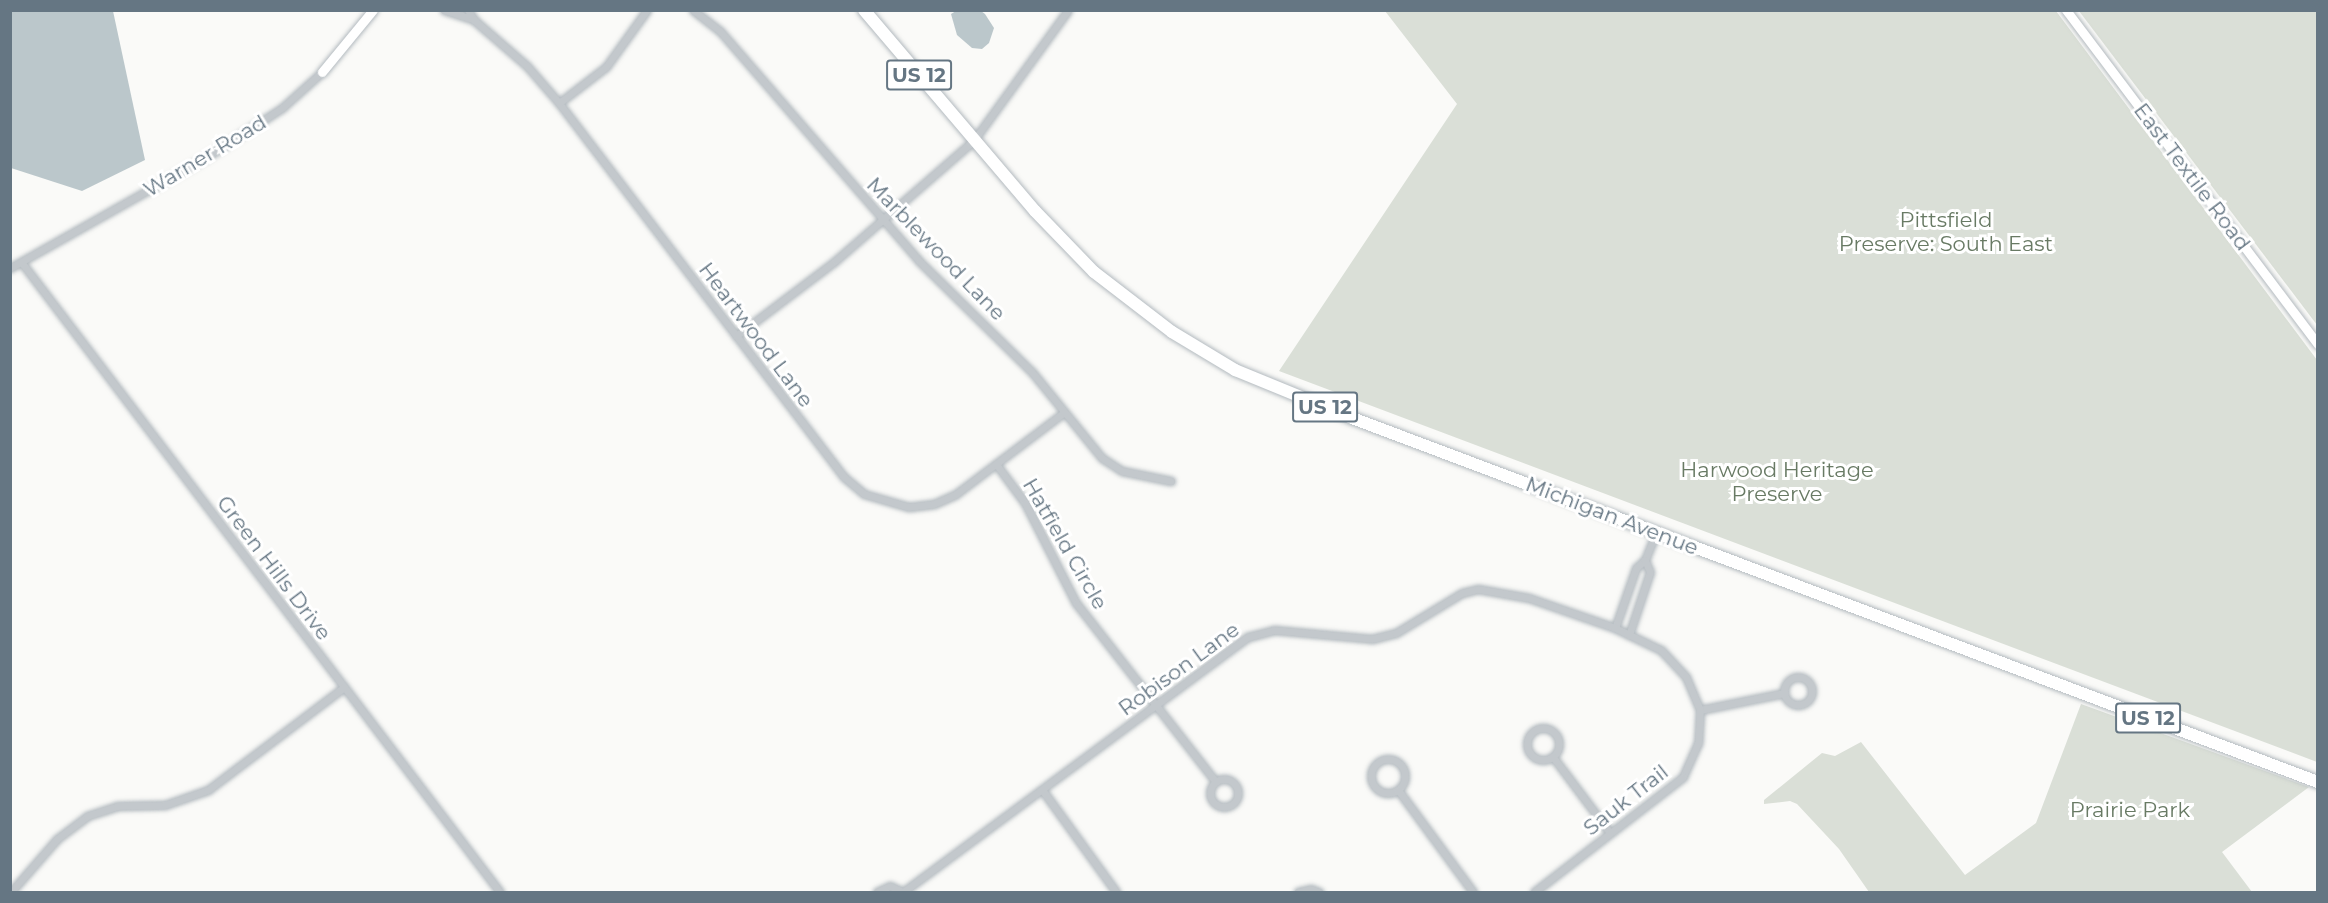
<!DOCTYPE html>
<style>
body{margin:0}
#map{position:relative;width:2328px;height:903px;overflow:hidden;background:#fafaf8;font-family:Montserrat,sans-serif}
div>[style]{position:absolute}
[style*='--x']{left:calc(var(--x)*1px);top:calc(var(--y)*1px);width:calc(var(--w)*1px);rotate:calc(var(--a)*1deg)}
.green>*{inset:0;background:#dadfd7}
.water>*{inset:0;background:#bbc7cb}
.roads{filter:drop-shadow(0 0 2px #b3babf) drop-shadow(0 0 2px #b3babf)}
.street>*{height:7px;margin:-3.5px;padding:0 3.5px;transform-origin:3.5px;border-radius:3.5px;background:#c3c8cc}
.street>.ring{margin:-3.5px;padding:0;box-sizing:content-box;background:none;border:7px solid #c3c8cc;border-radius:50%}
.secondary>*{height:9px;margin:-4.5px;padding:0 4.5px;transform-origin:4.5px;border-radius:4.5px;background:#fff}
.highway>*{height:12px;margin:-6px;padding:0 6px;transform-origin:6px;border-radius:6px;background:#fff}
span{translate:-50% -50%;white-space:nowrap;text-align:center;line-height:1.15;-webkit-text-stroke:6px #fff;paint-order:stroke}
.shield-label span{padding:2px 4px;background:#fff;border:2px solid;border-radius:4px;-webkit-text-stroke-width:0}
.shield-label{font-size:20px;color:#657683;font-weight:700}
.street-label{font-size:21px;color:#657683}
.park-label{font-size:21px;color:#687a64}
.frame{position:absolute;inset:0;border:12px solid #657683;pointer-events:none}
</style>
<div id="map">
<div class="green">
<div style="clip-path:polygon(1385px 11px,2056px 11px,2317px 360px,2317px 762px,1279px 371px,1457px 104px)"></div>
<div style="clip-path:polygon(2079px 11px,2317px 11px,2317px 325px)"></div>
<div style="clip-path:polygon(2081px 704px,2309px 787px,2222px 852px,2252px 892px,1869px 892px,1839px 849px,1797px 804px,1790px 801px,1764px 804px,1764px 800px,1822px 753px,1835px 756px,1861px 742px,1965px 875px,2036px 823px)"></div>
</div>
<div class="water">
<div style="clip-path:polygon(11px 10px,113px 11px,145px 160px,82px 191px,11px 168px)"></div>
<div style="clip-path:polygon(956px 11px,981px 11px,985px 14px,994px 28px,989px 43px,982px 49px,972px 48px,957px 35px,951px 14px)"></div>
</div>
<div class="roads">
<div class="street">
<div style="--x:444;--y:10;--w:32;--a:18"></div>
<div style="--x:468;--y:10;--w:12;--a:59"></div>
<div style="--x:474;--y:20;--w:70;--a:41"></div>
<div style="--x:527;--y:66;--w:49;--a:49.1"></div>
<div style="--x:559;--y:103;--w:470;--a:52.7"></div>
<div style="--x:844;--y:477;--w:26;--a:40"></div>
<div style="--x:864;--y:494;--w:47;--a:16.1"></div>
<div style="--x:909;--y:507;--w:25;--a:-7"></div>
<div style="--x:934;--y:504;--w:24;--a:-24"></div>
<div style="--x:956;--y:494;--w:134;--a:-37.1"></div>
<div style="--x:693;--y:10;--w:34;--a:38"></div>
<div style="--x:720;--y:31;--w:304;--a:49.1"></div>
<div style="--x:919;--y:261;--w:158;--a:44.5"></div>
<div style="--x:1032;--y:372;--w:111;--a:50.9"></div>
<div style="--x:1102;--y:458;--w:24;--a:33"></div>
<div style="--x:1122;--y:471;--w:50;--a:11.5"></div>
<div style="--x:559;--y:103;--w:59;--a:-37.5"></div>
<div style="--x:606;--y:67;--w:70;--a:-54.3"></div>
<div style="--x:22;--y:263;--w:790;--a:52.77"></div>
<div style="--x:10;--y:268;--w:224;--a:-29.4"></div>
<div style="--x:205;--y:158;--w:92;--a:-33"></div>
<div style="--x:282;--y:108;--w:54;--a:-42"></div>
<div style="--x:736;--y:336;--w:124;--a:-37.1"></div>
<div style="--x:835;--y:261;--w:184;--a:-41"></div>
<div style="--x:974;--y:140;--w:160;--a:-54.1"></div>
<div style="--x:996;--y:464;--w:49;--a:53.4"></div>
<div style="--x:1025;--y:503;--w:112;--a:63"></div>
<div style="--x:1076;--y:603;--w:227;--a:52"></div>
<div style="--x:1615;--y:628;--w:64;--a:-70.7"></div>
<div style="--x:1636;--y:568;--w:12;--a:-42"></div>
<div style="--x:1645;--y:560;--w:29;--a:-68"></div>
<div style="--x:1629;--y:635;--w:66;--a:-71.6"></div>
<div style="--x:1650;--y:572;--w:13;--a:-113"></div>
<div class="ring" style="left:1784px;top:677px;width:21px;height:21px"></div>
<div style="--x:1700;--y:710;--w:86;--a:-11.4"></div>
<div class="ring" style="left:1527px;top:728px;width:25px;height:25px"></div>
<div style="--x:1553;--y:757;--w:95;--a:53.1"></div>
<div class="ring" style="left:1371px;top:759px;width:27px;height:27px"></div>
<div class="ring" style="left:1210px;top:779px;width:21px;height:21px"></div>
<div style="--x:1398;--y:790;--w:127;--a:53.7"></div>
<div style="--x:1043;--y:791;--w:125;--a:54.1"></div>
<div style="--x:11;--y:892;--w:70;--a:-49"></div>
<div style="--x:57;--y:839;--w:38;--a:-37"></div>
<div style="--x:87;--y:816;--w:32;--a:-18"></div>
<div style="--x:117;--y:806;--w:48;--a:-1.2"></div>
<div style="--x:165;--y:805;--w:46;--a:-19.2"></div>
<div style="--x:208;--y:790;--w:171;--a:-37.1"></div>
<div style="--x:877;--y:892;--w:14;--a:-25"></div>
<div style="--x:890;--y:886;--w:14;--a:25"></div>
<div style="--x:903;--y:892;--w:429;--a:-36.5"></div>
<div style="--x:1248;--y:637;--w:27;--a:-15"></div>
<div style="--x:1274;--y:630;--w:98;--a:5.2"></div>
<div style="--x:1372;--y:639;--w:25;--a:-14"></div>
<div style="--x:1396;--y:633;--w:77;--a:-31.2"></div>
<div style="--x:1462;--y:593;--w:16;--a:-14"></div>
<div style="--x:1478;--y:589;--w:52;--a:10"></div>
<div style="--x:1529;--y:598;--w:91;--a:19.2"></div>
<div style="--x:1615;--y:628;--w:51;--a:25.6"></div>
<div style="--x:1661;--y:650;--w:37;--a:47"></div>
<div style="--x:1686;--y:677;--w:36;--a:67"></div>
<div style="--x:1700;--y:710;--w:33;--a:93"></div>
<div style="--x:1698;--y:743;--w:37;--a:114"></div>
<div style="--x:1683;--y:777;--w:188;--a:142.3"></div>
<div style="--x:1298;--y:892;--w:13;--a:-13"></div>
<div style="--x:1311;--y:889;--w:9;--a:21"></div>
</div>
<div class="secondary">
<div style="--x:2066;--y:10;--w:418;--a:53"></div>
<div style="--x:322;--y:72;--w:80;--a:-50.6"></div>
</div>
<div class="highway">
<div style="--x:864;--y:10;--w:264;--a:49.6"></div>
<div style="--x:1035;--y:211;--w:85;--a:46"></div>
<div style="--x:1094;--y:272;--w:98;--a:37.6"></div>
<div style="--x:1172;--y:332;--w:74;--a:31.1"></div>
<div style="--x:1235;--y:370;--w:126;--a:22.3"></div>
<div style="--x:1352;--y:418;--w:1032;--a:20.65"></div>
</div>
</div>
<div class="shield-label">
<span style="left:919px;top:75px">US 12</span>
<span style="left:1325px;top:407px">US 12</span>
<span style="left:2148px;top:718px">US 12</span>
</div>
<div class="street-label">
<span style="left:205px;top:156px;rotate:-31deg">Warner Road</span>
<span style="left:2192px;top:177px;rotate:53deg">East Textile Road</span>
<span style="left:936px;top:249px;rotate:46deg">Marblewood Lane</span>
<span style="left:756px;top:335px;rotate:53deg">Heartwood Lane</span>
<span style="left:1612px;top:516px;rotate:21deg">Michigan Avenue</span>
<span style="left:1065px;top:544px;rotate:60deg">Hatfield Circle</span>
<span style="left:274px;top:568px;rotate:53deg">Green Hills Drive</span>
<span style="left:1179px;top:669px;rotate:-36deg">Robison Lane</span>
<span style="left:1626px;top:800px;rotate:-38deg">Sauk Trail</span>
</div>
<div class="park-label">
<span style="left:1946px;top:232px">Pittsfield<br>Preserve: South East</span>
<span style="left:1777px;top:482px">Harwood Heritage<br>Preserve</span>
<span style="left:2130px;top:810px">Prairie Park</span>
</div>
<div class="frame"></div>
</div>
